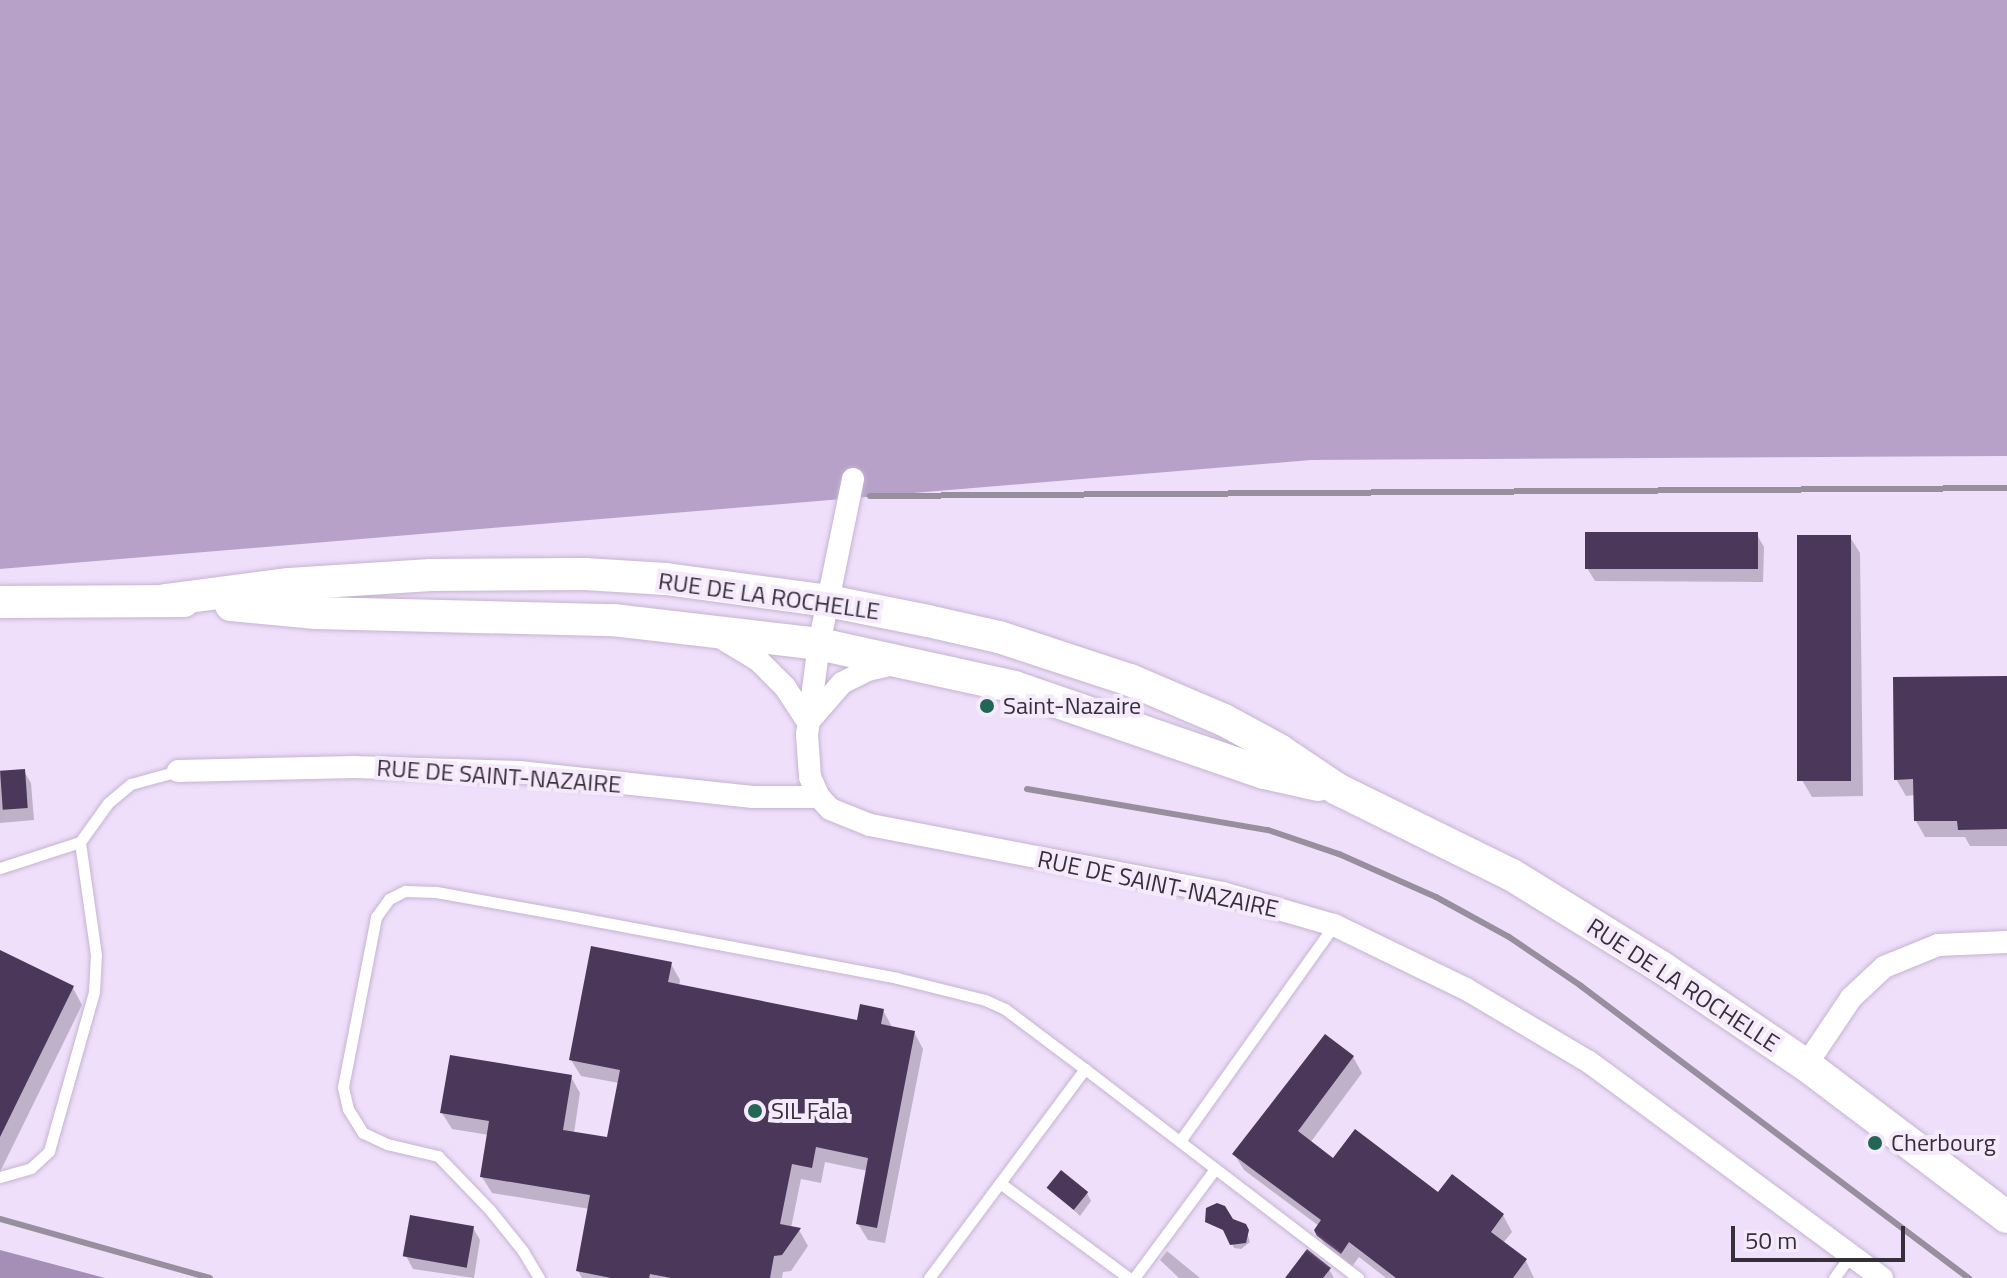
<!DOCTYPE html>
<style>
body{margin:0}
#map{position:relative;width:2007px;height:1278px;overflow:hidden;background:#f4eafc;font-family:"Titillium Web",sans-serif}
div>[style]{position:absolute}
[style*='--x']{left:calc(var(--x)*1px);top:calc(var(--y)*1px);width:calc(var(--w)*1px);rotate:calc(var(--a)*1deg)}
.built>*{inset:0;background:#efdffb}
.forest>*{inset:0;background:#b7a1c8}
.water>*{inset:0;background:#a58fb6}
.shadow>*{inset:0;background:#0003}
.building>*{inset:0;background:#4b3759;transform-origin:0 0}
.roads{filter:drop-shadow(0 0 2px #c4b4d0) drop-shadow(0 0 2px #c4b4d0)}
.lane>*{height:11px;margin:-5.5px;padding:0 5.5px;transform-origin:5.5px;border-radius:5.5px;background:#fff}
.street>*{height:22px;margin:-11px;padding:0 11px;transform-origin:11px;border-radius:11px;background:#fff}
.secondary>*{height:32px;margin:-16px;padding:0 16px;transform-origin:16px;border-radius:16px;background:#fff}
.rail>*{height:6px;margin:-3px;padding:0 3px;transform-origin:3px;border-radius:3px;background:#978f9d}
.dots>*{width:22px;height:22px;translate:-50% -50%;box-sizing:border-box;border:4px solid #f4eafc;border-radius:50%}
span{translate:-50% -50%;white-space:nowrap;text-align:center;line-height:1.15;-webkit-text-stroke:8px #f4eafc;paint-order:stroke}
.street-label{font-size:24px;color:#352f3a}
.poi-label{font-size:24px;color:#352f3a}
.left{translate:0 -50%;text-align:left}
.scale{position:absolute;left:1731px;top:1226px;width:174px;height:36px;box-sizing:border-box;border:4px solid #352f3a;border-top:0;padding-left:10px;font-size:24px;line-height:28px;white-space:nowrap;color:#352f3a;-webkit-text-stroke:6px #f4eafc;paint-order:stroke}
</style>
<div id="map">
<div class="built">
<div style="clip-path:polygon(2007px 456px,2007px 1278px,0 1278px,0 569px,1311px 460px)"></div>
</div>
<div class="forest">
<div style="clip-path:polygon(0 0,2007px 0,2007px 456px,1311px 460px,0 569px)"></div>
</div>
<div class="water">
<div style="clip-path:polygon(0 1250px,105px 1278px,0 1278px)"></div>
</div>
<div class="shadow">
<div style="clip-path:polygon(1757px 535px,1764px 547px,1763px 582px,1595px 581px,1587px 568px)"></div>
<div style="clip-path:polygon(1850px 537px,1860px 553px,1863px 796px,1812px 797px,1802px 780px)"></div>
<div style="clip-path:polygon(2007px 678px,2007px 846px,1970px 846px,1965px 837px,1925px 837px,1916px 821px,1915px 795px,1906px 796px,1896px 779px)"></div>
<div style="clip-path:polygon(24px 771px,31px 783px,34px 820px,0 823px,0 773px)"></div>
<div style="clip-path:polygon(0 952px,73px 988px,82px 1005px,0 1172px)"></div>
<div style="clip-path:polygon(671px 964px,680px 980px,679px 986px,858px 1023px,883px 1010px,892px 1027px,914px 1032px,923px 1049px,885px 1243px,868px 1240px,858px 1224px,868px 1171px,825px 1162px,821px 1183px,801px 1179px,791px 1228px,799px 1230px,808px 1246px,791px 1271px,783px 1272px,782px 1278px,582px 1278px,578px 1271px,590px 1209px,492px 1193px,482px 1177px,489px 1135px,452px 1129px,442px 1113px,571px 1077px,580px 1093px,574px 1133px,608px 1139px,619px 1083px,581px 1076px,571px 1060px)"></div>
<div style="clip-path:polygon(1353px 1057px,1362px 1073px,1310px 1143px,1334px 1161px,1503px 1215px,1512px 1232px,1503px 1243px,1526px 1261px,1534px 1278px,1386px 1278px,1359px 1257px,1350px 1269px,1329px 1252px,1316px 1230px,1319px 1226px,1244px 1170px,1234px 1154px)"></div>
<div style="clip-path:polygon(1050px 1188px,1087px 1193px,1091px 1201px,1080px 1216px)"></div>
<div style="clip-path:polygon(1207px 1222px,1246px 1229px,1250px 1242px,1241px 1249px,1234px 1248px,1227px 1232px)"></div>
<div style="clip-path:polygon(473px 1228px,480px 1240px,474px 1278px,413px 1269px,406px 1256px)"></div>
<div style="clip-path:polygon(1167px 1251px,1200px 1278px,1179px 1278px,1160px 1260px)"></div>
<div style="clip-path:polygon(1329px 1269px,1334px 1278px,1287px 1278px)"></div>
</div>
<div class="building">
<div style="left:1585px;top:532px;width:173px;height:37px"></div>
<div style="left:1797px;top:535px;width:54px;height:246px"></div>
<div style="clip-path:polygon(2007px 676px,2007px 829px,1958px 830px,1957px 821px,1914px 821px,1913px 779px,1894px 780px,1893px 677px)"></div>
<div style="left:25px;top:769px;width:39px;height:25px;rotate:86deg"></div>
<div style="clip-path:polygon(591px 946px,672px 962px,668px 982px,857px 1020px,860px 1004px,884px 1009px,881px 1024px,915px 1031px,877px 1228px,856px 1224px,868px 1158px,816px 1147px,812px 1168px,792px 1164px,780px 1224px,801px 1228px,782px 1255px,774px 1256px,770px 1278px,671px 1278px,650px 1274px,649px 1278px,611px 1278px,576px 1271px,590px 1195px,480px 1177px,489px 1121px,440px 1113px,450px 1055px,572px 1075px,563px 1130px,607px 1137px,620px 1070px,569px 1060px)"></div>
<div style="clip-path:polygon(0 950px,74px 986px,0 1137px)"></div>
<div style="clip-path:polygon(1325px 1034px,1354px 1056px,1298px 1131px,1333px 1158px,1355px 1129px,1438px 1192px,1452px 1174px,1504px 1214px,1491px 1232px,1527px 1259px,1513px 1278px,1396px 1278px,1349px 1242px,1341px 1254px,1317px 1236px,1314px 1230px,1321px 1220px,1232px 1154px)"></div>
<div style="left:1061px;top:1170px;width:35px;height:23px;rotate:39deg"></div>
<div style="clip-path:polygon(1217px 1203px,1225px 1206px,1233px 1219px,1246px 1224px,1249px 1230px,1246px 1243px,1230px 1245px,1223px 1230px,1205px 1222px,1206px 1208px)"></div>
<div style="left:410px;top:1215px;width:65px;height:42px;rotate:10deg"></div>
<div style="clip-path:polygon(1307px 1249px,1331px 1268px,1323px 1278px,1285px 1278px)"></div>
</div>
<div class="roads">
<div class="lane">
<div style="--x:0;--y:868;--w:84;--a:-18"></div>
<div style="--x:80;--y:842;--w:48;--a:-54.3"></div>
<div style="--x:108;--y:803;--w:30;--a:-40"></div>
<div style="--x:131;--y:784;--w:49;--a:-15.5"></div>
<div style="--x:1180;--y:1141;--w:265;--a:-54.5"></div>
<div style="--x:0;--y:1177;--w:32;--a:-16"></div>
<div style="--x:31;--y:1168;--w:25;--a:-43"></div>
<div style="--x:49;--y:1151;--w:165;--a:-74.2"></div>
<div style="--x:94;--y:992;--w:37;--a:-87"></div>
<div style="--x:96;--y:955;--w:114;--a:-98.1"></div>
<div style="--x:1000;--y:1183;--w:160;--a:36.4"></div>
<div style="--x:539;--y:1278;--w:31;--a:-121"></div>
<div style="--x:523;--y:1251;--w:53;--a:-128.8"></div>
<div style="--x:490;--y:1210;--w:75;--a:-133.9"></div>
<div style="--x:438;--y:1156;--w:52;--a:-166.8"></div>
<div style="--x:387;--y:1144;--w:26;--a:-155"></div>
<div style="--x:363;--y:1133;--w:28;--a:-122"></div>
<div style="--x:348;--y:1109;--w:23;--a:-103"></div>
<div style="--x:343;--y:1087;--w:173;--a:-79"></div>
<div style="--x:376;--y:917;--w:22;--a:-54"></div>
<div style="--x:389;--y:899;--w:18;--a:-27"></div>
<div style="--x:405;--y:891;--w:31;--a:2"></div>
<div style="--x:436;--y:892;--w:141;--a:10.2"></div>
<div style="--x:575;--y:917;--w:328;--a:10.7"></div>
<div style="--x:897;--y:978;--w:91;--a:14"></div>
<div style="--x:985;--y:1000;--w:22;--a:24"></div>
<div style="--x:1005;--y:1009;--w:100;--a:36.9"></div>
<div style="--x:1085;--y:1069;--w:344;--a:37.4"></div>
<div style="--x:929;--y:1278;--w:261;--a:-53.3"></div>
<div style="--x:1134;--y:1278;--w:136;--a:-53.4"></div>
<div style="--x:1834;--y:1278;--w:29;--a:-54"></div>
</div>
<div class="street">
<div style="--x:853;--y:479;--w:168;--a:101.6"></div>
<div style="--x:819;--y:644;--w:92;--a:97.5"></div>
<div style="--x:807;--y:735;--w:42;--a:85.9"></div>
<div style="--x:810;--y:777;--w:22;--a:66"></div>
<div style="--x:819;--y:797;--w:16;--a:47"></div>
<div style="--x:830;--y:809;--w:43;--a:21.8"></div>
<div style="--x:870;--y:825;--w:359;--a:10.9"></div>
<div style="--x:1223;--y:893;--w:116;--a:16.1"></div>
<div style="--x:1334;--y:925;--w:147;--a:25.9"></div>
<div style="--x:1466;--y:989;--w:143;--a:30.7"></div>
<div style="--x:1589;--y:1062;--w:364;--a:36.4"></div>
<div style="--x:718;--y:636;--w:47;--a:31"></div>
<div style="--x:758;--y:660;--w:38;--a:45"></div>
<div style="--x:785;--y:687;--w:42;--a:56.7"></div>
<div style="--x:809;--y:721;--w:50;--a:-49"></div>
<div style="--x:842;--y:683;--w:29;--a:-27"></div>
<div style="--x:868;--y:670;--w:26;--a:-13"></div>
<div style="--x:178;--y:771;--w:176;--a:-1.3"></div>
<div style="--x:354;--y:767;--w:165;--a:1.7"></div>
<div style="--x:519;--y:772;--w:235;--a:6.1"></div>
<div style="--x:753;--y:797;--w:66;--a:0"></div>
<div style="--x:1806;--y:1065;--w:81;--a:-56.1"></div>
<div style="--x:1851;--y:998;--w:45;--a:-43.2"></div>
<div style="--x:1884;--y:967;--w:58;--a:-22.2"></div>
<div style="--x:1938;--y:945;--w:69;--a:-2.5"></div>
</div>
<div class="secondary">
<div style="--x:165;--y:600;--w:125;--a:-7.4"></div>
<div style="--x:289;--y:584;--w:142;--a:-3.6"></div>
<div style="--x:431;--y:575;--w:154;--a:-0.4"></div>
<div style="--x:585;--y:574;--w:81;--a:3.5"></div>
<div style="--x:666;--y:579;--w:163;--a:7.7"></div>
<div style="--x:828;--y:601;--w:102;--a:11.3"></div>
<div style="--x:928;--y:621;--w:73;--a:12.7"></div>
<div style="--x:999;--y:637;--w:138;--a:18.2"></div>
<div style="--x:1130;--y:680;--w:102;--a:23.1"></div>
<div style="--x:1224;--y:720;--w:63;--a:28.6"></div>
<div style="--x:1279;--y:750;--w:70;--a:33.9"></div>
<div style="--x:1337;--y:789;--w:195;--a:26.2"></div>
<div style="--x:1512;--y:875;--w:175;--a:31.7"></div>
<div style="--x:1661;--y:967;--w:175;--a:34.1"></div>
<div style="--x:1806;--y:1065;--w:252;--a:37.1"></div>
<div style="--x:0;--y:602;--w:184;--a:-0.3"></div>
<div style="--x:231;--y:605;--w:85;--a:5.4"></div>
<div style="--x:316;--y:613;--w:297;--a:1.4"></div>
<div style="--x:613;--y:620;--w:207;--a:6.6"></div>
<div style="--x:819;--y:644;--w:200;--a:12.4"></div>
<div style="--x:1014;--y:687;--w:264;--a:19"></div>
<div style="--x:1264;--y:773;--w:55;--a:12.5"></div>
</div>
</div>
<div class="rail">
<div style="--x:870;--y:496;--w:1137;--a:-0.4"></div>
<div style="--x:1027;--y:789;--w:244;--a:9.7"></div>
<div style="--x:1268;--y:830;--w:75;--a:18.7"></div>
<div style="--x:1339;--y:854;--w:106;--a:23.9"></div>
<div style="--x:1436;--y:897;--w:83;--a:28.7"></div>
<div style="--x:1509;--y:937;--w:87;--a:34.2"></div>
<div style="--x:1581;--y:986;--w:486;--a:37"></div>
<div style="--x:0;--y:1219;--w:218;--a:15.7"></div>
</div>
<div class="dots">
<div style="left:987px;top:706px;background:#246656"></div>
<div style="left:755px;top:1111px;background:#246656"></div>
<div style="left:1875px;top:1143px;background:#246656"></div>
</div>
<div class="street-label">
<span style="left:769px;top:596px;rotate:8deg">RUE DE LA ROCHELLE</span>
<span style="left:499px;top:776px;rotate:4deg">RUE DE SAINT-NAZAIRE</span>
<span style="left:1158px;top:884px;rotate:12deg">RUE DE SAINT-NAZAIRE</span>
<span style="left:1683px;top:985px;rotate:33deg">RUE DE LA ROCHELLE</span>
</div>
<div class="poi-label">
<span class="left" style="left:1003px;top:706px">Saint-Nazaire</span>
<span class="left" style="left:771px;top:1111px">SIL Fala</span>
<span class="left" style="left:1891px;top:1143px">Cherbourg</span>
</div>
<div class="scale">50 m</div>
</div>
